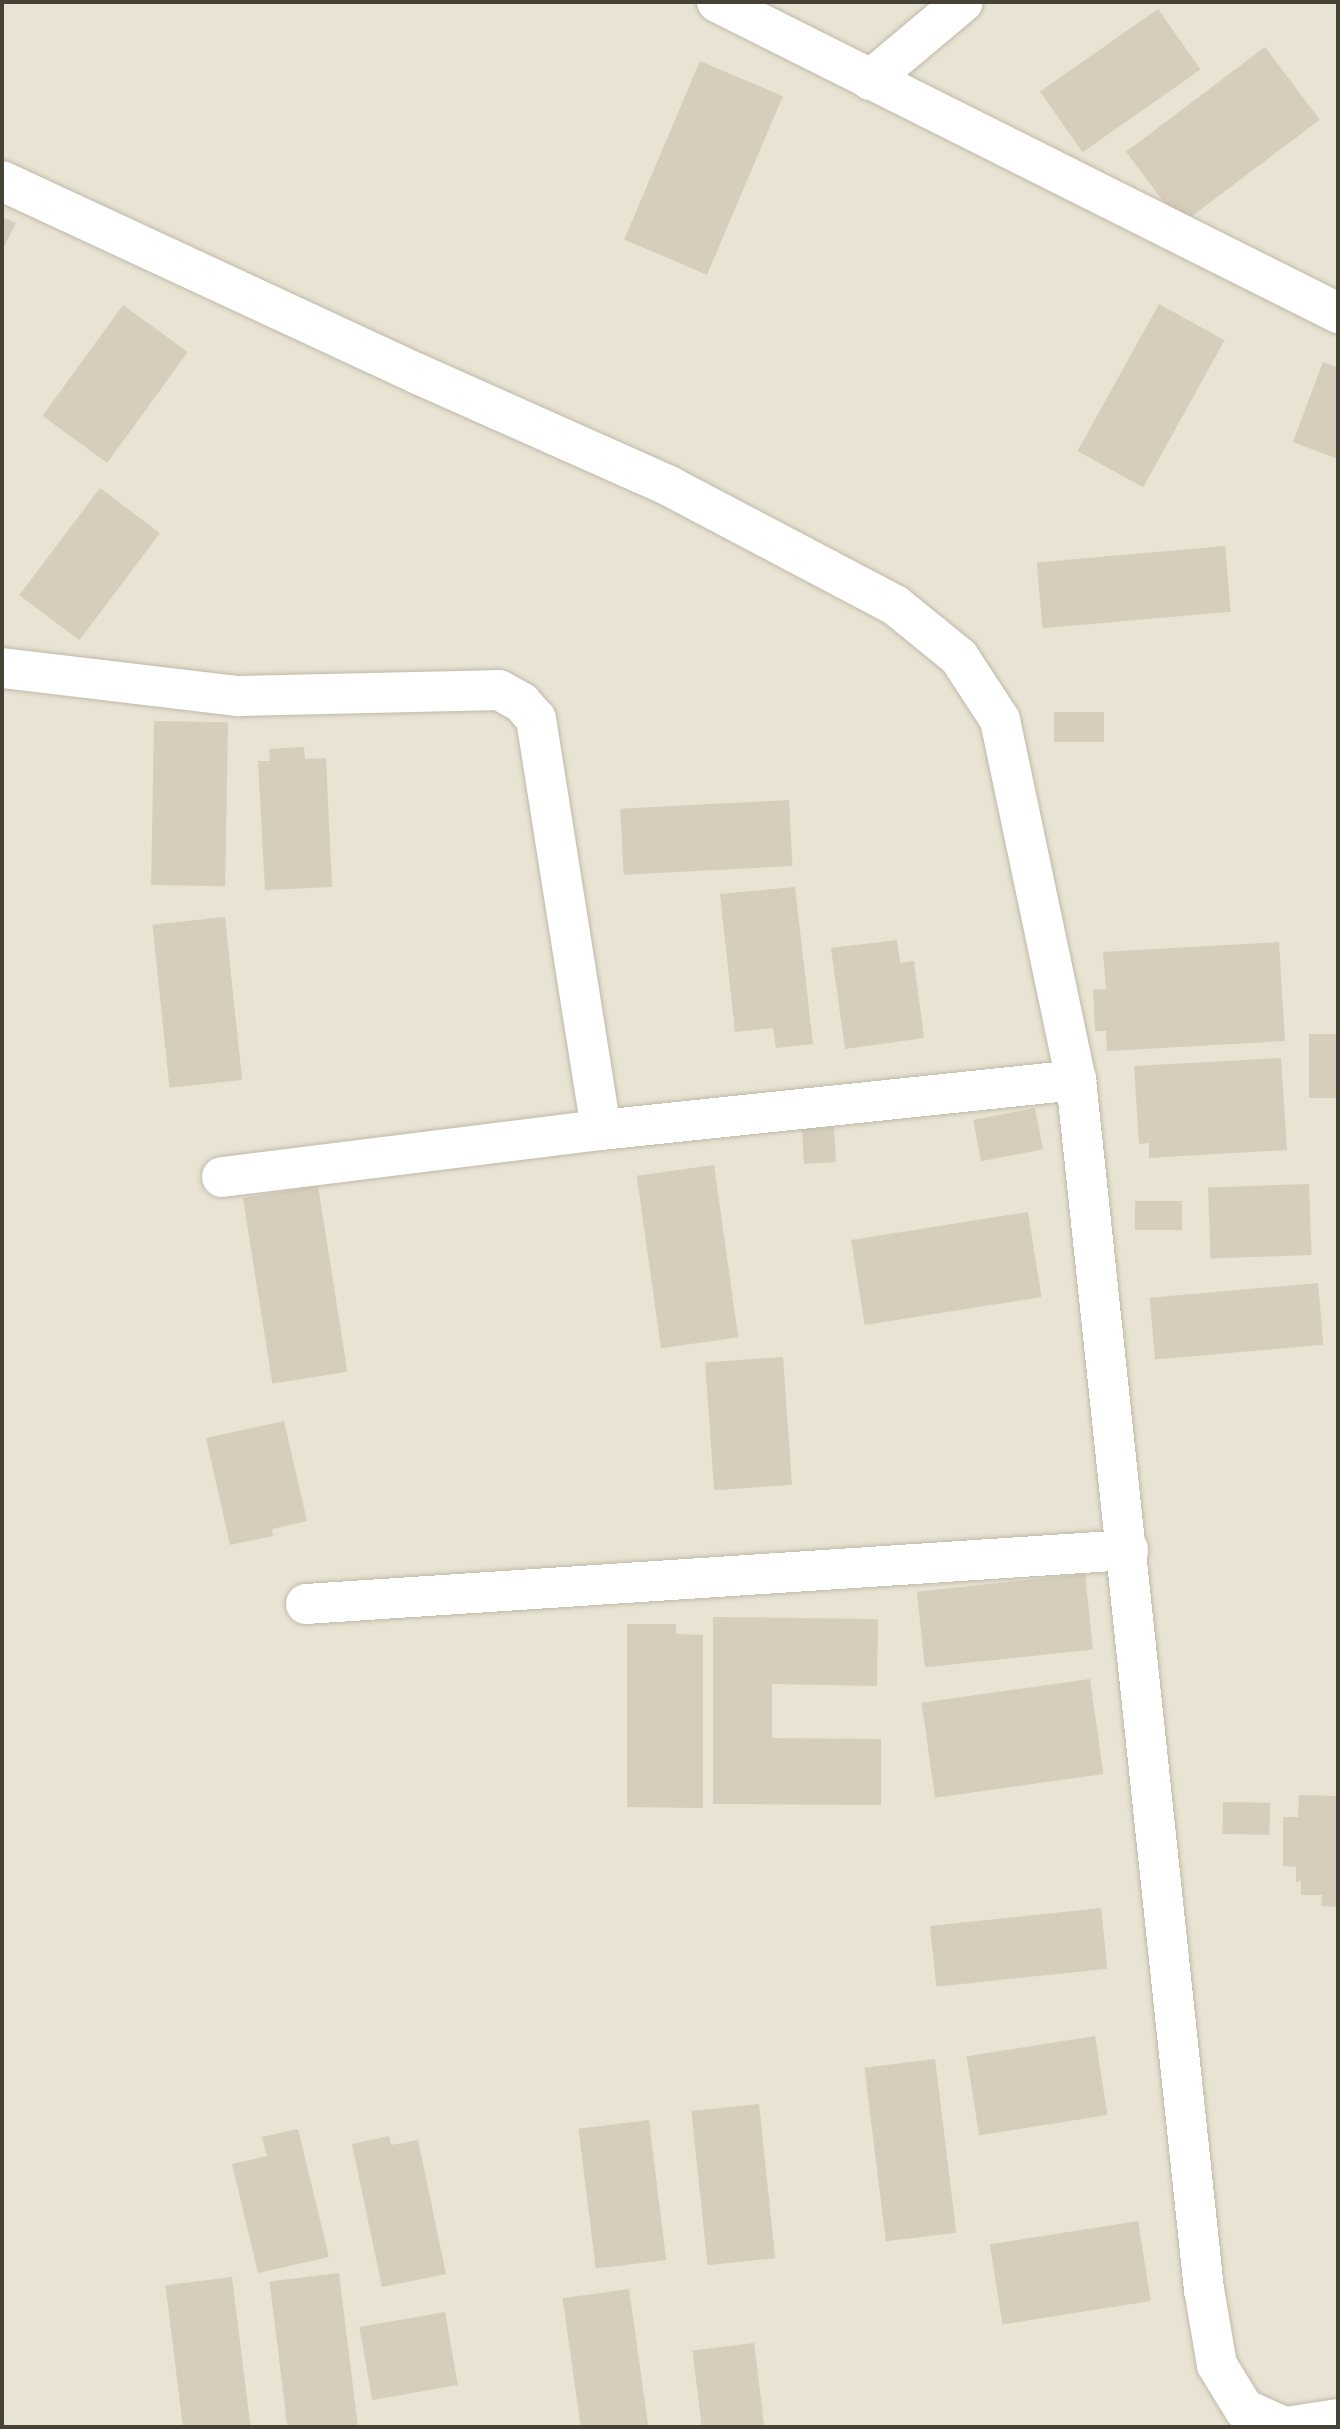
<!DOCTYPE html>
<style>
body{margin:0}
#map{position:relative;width:1340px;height:2429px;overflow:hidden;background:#f4f1e6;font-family:Signika,sans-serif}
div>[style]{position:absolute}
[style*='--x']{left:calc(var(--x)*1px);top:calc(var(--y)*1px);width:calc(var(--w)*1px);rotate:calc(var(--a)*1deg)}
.residential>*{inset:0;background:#e8e3d3;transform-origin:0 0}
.building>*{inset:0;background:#d6cdbb;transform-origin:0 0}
.roads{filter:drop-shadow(0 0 2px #bfb9a8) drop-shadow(0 0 2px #bfb9a8)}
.street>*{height:40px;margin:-20px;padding:0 20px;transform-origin:20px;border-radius:20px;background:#fff}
span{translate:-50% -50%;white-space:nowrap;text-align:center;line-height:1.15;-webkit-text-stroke:6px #fff;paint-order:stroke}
.frame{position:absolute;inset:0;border:4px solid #464135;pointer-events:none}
</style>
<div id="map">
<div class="residential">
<div style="left:2px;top:2px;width:1336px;height:2425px"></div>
</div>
<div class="building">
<div style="left:1158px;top:9px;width:74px;height:144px;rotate:55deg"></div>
<div style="left:1265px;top:47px;width:91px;height:174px;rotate:53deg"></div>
<div style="left:700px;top:61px;width:90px;height:194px;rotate:23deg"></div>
<div style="clip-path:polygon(2px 217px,16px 223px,2px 251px)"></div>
<div style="left:1159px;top:304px;width:75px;height:168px;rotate:29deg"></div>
<div style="left:123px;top:305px;width:80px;height:137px;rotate:36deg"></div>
<div style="clip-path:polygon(1323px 362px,1338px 368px,1338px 459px,1293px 442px)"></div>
<div style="left:100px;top:488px;width:75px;height:134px;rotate:37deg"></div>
<div style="left:1225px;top:546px;width:66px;height:189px;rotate:85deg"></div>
<div style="left:1054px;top:712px;width:50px;height:30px"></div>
<div style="left:154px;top:721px;width:74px;height:164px;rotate:1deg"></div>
<div style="clip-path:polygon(304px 747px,305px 759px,326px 758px,332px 887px,265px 890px,258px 761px,270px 761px,269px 749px)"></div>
<div style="left:789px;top:800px;width:66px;height:169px;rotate:87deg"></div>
<div style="clip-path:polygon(795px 887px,813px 1044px,776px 1048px,773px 1028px,735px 1032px,720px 894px)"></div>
<div style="left:225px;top:917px;width:164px;height:73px;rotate:84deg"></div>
<div style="clip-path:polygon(897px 940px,900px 963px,914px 961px,924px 1038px,845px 1049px,831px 948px)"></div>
<div style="clip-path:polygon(1279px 942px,1285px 1041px,1107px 1051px,1106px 1031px,1095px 1031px,1093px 990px,1106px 989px,1103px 952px)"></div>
<div style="left:1309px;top:1034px;width:29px;height:64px"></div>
<div style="clip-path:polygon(1281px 1058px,1287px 1150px,1149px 1158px,1149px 1143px,1139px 1144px,1134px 1066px)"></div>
<div style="left:1035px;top:1108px;width:42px;height:63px;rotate:79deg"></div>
<div style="left:834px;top:1127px;width:35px;height:32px;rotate:87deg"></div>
<div style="left:714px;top:1165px;width:174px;height:78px;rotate:82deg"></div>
<div style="left:1309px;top:1184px;width:71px;height:101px;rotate:88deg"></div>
<div style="left:318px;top:1186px;width:188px;height:76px;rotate:81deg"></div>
<div style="left:1135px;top:1201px;width:47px;height:29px"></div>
<div style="left:1028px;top:1212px;width:86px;height:179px;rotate:81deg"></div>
<div style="left:1318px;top:1283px;width:62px;height:169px;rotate:85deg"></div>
<div style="left:783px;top:1357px;width:128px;height:78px;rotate:86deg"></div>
<div style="clip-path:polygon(284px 1421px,307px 1521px,272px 1529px,273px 1536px,230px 1545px,206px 1438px)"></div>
<div style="left:1085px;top:1574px;width:76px;height:169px;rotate:84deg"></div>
<div style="clip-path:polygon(713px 1617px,878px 1619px,877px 1686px,772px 1684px,772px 1738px,881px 1739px,881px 1805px,713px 1804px)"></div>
<div style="clip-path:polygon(627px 1624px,676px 1624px,676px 1634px,703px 1635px,703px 1808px,627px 1807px)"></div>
<div style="left:1090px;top:1679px;width:96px;height:170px;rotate:82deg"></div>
<div style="clip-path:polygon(1299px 1795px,1338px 1796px,1338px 1907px,1321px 1906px,1322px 1895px,1301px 1895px,1301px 1881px,1296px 1882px,1296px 1867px,1283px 1866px,1283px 1817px,1298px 1817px)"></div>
<div style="left:1223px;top:1802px;width:47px;height:32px;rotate:1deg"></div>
<div style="left:1101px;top:1908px;width:61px;height:172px;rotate:84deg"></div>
<div style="left:1095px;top:2036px;width:80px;height:130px;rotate:81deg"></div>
<div style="left:935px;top:2059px;width:175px;height:71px;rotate:83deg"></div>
<div style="left:759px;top:2104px;width:155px;height:68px;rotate:84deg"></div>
<div style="left:649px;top:2120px;width:141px;height:71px;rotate:83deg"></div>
<div style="clip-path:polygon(298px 2129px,329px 2257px,258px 2273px,232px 2164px,267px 2156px,262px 2137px)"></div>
<div style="clip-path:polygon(389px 2136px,391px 2145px,418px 2140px,446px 2274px,382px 2287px,352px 2144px)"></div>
<div style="left:1138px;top:2221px;width:81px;height:150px;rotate:81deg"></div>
<div style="left:339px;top:2273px;width:155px;height:70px;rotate:83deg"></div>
<div style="left:232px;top:2277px;width:151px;height:67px;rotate:83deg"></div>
<div style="left:629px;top:2289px;width:139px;height:67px;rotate:82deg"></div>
<div style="left:445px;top:2312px;width:74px;height:87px;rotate:80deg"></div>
<div style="left:754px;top:2343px;width:85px;height:62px;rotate:83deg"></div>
</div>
<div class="roads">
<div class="street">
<div style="--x:717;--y:2;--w:695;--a:26.6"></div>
<div style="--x:870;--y:80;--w:121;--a:-40"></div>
<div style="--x:2;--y:181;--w:459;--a:24.9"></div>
<div style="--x:418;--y:374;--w:275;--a:24"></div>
<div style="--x:669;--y:486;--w:255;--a:27.8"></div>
<div style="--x:895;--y:605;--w:82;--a:39.1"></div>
<div style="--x:959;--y:657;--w:75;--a:56.9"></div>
<div style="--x:1000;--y:720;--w:368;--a:78.1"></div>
<div style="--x:1076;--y:1080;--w:1216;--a:83.96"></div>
<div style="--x:1204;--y:2289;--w:77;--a:80.3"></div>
<div style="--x:1217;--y:2365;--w:52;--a:58.5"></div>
<div style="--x:1244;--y:2409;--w:44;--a:24.2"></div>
<div style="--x:2;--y:668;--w:238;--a:6.8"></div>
<div style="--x:238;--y:696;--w:261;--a:-1.3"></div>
<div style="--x:499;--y:690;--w:26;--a:29"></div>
<div style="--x:522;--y:703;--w:21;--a:49"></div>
<div style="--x:536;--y:719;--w:416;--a:81"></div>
<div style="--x:222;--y:1177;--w:382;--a:-7.1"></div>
<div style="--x:601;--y:1130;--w:478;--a:-6"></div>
<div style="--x:306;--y:1604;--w:824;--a:-3.76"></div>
<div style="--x:1286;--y:2427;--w:53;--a:-8.7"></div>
</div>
</div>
<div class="frame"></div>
</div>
